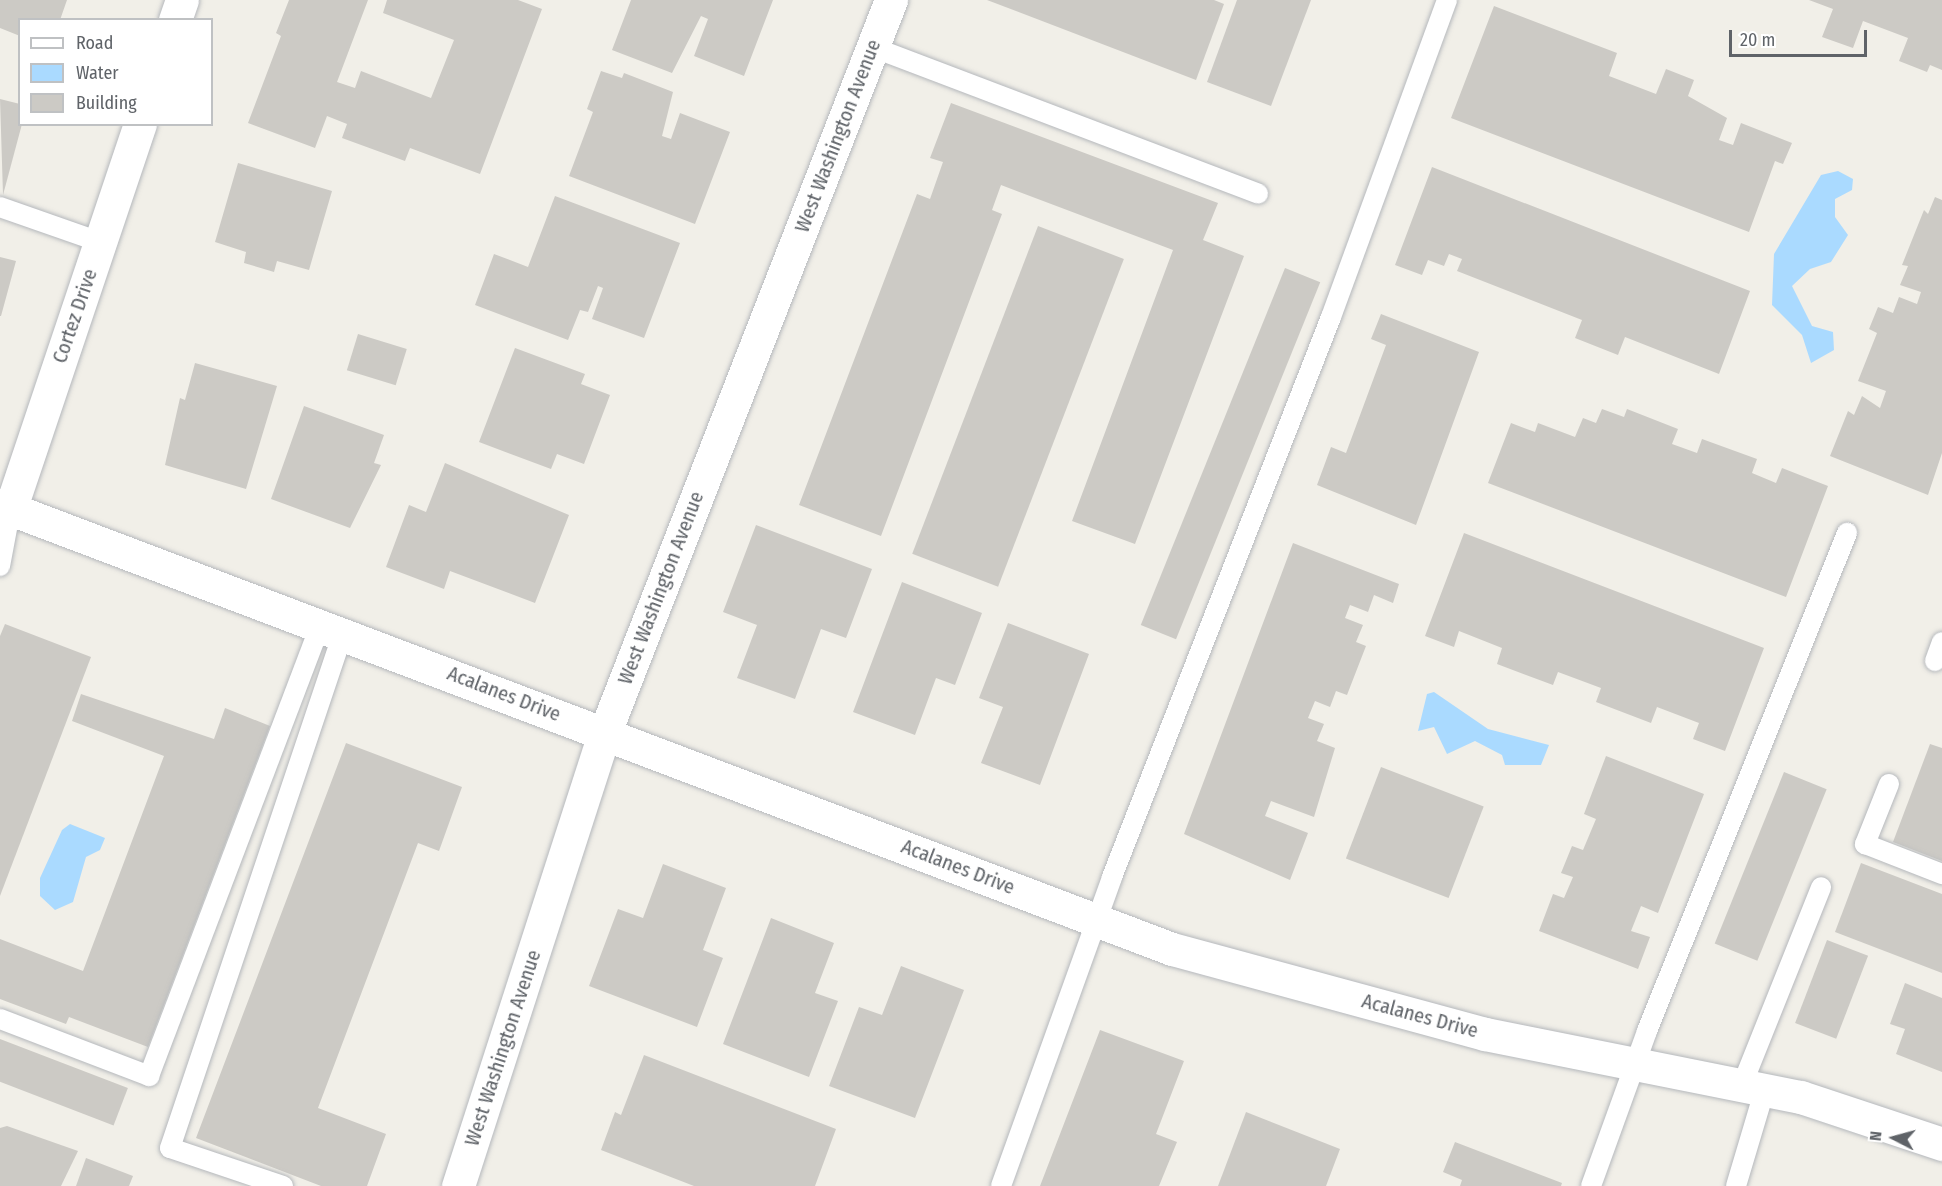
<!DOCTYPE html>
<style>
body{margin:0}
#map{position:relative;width:1942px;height:1186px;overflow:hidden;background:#f1efe8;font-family:"Fira Sans Condensed",sans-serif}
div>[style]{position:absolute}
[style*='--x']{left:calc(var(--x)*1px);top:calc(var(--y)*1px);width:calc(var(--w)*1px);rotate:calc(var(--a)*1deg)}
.water>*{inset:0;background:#aadaff}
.building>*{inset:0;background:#cccac5;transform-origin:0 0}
.roads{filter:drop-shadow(0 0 2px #b5b8bc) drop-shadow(0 0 2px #b5b8bc)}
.service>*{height:20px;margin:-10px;padding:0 10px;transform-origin:10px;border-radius:10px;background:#fff}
.minor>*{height:33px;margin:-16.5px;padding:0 16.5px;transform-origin:16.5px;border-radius:16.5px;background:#fff}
span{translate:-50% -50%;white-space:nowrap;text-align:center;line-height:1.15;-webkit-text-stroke:4.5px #fff;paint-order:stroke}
.street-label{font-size:20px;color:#5f6368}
.legend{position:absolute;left:18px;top:18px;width:195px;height:108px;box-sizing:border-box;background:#fff;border:2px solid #bfc1c3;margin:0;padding:8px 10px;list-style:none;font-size:18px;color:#5f6368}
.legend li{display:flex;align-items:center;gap:12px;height:30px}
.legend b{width:30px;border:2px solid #bfc1c3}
.north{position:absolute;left:1864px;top:1108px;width:60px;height:60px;-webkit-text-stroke:4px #fff;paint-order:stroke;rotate:276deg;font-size:16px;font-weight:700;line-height:24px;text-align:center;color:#5f6368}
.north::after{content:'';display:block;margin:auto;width:21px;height:27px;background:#5f6368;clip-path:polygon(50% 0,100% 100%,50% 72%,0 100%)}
.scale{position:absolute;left:1729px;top:30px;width:138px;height:27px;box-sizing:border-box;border:3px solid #5f6368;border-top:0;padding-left:8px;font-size:18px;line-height:21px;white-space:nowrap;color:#5f6368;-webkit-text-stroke:4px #fff;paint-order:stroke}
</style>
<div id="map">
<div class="water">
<div style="clip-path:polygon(1838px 171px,1853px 179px,1852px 190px,1835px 199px,1835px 217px,1848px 235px,1831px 262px,1810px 269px,1792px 286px,1812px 326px,1833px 332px,1834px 350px,1811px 363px,1802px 335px,1772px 305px,1774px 254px,1821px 175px)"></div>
<div style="clip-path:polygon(1434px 692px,1488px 729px,1549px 745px,1541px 765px,1505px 765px,1502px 755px,1475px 741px,1447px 754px,1434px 727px,1418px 731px,1427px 694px)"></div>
<div style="clip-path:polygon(70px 824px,105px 838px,100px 850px,86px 857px,73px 902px,55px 910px,40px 896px,40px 878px,62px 830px)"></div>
</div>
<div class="building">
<div style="clip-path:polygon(0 0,67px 0,60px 20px,20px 20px,20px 36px,0 28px)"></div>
<div style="clip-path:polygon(289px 0,368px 0,337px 82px,355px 88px,361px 71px,431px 98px,454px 40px,383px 13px,387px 0,518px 0,542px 9px,480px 174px,410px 148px,405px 161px,342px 138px,347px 124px,327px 116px,315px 148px,248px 123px,281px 36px,276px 33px)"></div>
<div style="clip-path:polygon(631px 0,773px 0,744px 76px,694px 56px,708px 19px,701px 16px,672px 73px,612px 50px)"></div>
<div style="clip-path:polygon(987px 0,1214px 0,1224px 4px,1196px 80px)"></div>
<div style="clip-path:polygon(1237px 0,1311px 0,1271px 106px,1207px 82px)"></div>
<div style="clip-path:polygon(1809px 0,1942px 0,1942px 70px,1930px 65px,1927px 72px,1899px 61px,1908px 38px,1863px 21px,1853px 48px,1822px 37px,1833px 9px)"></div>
<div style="clip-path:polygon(1494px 6px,1617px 53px,1609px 76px,1656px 94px,1666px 69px,1694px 80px,1688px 96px,1727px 118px,1719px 140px,1733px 145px,1741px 123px,1792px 143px,1783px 164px,1775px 161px,1749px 232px,1451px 118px)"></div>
<div style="clip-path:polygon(601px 71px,622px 78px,624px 73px,673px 92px,662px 136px,671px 139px,680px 113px,730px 132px,695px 224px,569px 176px,593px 112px,587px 109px)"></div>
<div style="clip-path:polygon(0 99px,20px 104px,22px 124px,3px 195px)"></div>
<div style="clip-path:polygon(951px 103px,1218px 203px,1203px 240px,1244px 256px,1135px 544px,1072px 521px,1173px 250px,1001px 185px,992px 210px,1002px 214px,881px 536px,799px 505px,917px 194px,930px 199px,943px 162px,930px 158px)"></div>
<div style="clip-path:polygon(238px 163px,332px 191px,309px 270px,277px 261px,274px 272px,244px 263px,246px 252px,215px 242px)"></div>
<div style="clip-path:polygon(1432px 167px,1750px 291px,1719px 374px,1625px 337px,1618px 355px,1575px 338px,1582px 320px,1457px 271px,1462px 259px,1449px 254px,1444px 266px,1428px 260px,1422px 275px,1395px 265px)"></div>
<div style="clip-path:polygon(555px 196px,680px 243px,644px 338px,592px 319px,603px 288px,598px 286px,588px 312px,580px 310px,568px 340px,475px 305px,494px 254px,528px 267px)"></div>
<div style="clip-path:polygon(1935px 197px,1942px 200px,1942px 453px,1928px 495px,1830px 456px,1848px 411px,1854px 415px,1862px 396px,1880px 408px,1886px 391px,1858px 381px,1877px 333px,1869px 329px,1878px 307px,1893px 313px,1899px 297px,1917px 304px,1921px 292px,1900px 285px,1908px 266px,1902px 265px,1924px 210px,1928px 214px)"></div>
<div style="left:1038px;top:226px;width:92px;height:351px;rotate:21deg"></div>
<div style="clip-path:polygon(0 257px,16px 261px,1px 316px,0 316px)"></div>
<div style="left:1285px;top:268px;width:38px;height:385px;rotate:22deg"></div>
<div style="clip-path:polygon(1381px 314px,1479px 352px,1416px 525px,1317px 485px,1331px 447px,1346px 453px,1386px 345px,1371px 339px)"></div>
<div style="left:358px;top:334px;width:51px;height:38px;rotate:17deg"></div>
<div style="clip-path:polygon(515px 348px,585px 374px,581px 384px,610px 395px,584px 464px,557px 454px,551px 469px,479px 442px)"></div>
<div style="clip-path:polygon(195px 363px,277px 386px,246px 489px,165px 465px,180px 398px,185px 400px)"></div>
<div style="clip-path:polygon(304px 406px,384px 435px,374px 463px,381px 465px,350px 528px,271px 499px)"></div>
<div style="clip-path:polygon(1602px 409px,1624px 417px,1627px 409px,1678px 429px,1672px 444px,1697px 453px,1702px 439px,1757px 459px,1752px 473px,1776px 483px,1782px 468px,1828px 486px,1786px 597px,1488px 483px,1511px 423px,1535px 432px,1538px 423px,1575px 437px,1583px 418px,1596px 423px)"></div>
<div style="clip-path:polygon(445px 463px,569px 515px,535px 603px,450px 571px,444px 589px,386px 567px,409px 505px,426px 512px)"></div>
<div style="clip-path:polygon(756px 525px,872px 569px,846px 638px,821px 629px,795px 699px,737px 678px,757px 625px,723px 612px)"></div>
<div style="clip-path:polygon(1464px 533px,1764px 648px,1725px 751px,1693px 739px,1699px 723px,1657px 707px,1651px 723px,1596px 702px,1601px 688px,1558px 672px,1553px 685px,1497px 664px,1502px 648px,1459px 631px,1454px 647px,1425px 636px)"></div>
<div style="clip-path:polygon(1293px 543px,1399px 584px,1393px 603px,1374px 595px,1368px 612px,1350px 605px,1345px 618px,1363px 625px,1356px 642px,1366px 646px,1347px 695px,1336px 691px,1330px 707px,1315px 701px,1308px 718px,1324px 724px,1317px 741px,1335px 748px,1314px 817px,1271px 801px,1265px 816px,1308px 833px,1290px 880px,1184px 834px)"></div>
<div style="clip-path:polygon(902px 582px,982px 613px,955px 685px,936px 678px,915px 735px,853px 712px)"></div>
<div style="clip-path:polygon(1008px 623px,1089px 654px,1040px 785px,981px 763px,1003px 707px,979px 698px)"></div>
<div style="clip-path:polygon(5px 624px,91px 657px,0 896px,0 636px)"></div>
<div style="clip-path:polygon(81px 694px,214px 739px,225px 708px,270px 726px,148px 1047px,69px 1017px,66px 1024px,0 999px,0 939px,83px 971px,164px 756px,72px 721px)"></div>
<div style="clip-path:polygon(346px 743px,462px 787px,439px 851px,418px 843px,318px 1108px,386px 1134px,367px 1186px,321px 1186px,196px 1138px)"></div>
<div style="clip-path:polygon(1930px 744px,1942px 748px,1942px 861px,1893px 842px)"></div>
<div style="clip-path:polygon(1606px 756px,1704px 794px,1658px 913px,1641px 906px,1631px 931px,1650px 937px,1638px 969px,1539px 931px,1553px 894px,1564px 898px,1573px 877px,1561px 873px,1572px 846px,1583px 850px,1596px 819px,1584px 814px)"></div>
<div style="left:1381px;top:767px;width:110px;height:98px;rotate:21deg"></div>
<div style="left:1784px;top:772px;width:46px;height:185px;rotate:22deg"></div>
<div style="clip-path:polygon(1861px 863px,1942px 894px,1942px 973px,1835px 932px)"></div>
<div style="clip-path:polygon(663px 864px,726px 888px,703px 950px,723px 958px,697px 1027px,589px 986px,618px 909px,643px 918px)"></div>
<div style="clip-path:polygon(771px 918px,834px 943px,815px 993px,838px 1001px,809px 1077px,723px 1044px)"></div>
<div style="left:1827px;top:940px;width:44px;height:89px;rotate:21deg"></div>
<div style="clip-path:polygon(901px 966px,964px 990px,915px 1118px,829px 1086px,859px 1007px,882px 1015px)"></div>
<div style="clip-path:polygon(1905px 983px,1942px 998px,1942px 1072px,1896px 1054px,1905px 1029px,1890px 1024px)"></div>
<div style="clip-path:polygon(1100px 1030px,1184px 1061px,1156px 1134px,1177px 1142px,1159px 1186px,1040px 1186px)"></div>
<div style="left:0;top:1039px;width:137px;height:40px;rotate:21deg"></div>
<div style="clip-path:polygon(644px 1055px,836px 1129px,815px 1186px,694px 1186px,601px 1150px,615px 1112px,621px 1115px)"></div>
<div style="clip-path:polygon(1246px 1112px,1340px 1149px,1326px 1186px,1218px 1186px)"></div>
<div style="clip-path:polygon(7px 1126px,78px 1151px,61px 1186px,0 1186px,0 1128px)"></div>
<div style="clip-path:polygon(1455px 1142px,1562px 1183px,1561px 1186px,1460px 1186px,1462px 1180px,1443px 1172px)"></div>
<div style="clip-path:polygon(86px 1158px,133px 1176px,129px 1186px,76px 1186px)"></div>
</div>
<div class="roads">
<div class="service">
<div style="--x:872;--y:47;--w:413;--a:20.8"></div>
<div style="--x:0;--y:207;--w:106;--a:19.3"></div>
<div style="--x:0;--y:566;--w:60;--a:-79.4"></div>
<div style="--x:1935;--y:661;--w:20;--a:-70"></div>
<div style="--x:1889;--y:784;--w:65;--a:111.8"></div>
<div style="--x:1865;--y:844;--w:83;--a:21.3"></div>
<div style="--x:0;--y:1019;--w:160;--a:20.9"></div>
<div style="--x:149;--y:1076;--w:484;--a:-69.2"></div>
<div style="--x:1742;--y:1085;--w:213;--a:-68.2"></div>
<div style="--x:283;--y:1186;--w:119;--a:-161.4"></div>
<div style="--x:170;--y:1148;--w:543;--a:-71.43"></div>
<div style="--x:1001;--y:1186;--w:328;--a:-70.2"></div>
<div style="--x:1112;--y:877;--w:601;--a:-68.64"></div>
<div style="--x:1331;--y:317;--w:338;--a:-69.9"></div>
<div style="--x:1591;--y:1186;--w:165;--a:-70.1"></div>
<div style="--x:1647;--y:1031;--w:537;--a:-68.12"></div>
<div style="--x:1736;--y:1186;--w:101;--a:-73.4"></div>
</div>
<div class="minor">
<div style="--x:175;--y:20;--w:21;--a:-71"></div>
<div style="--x:0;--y:505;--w:1253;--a:20.75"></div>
<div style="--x:1172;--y:949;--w:324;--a:15.2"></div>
<div style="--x:1485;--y:1034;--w:322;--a:11.3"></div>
<div style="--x:1801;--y:1097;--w:149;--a:18.4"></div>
<div style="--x:11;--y:507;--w:404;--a:-71.4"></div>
<div style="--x:458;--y:1186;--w:477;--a:-72.1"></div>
<div style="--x:605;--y:732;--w:786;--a:-68.66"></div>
</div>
</div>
<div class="street-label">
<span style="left:838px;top:136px;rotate:-69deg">West Washington Avenue</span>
<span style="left:75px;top:316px;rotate:-71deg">Cortez Drive</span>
<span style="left:661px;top:588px;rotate:-69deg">West Washington Avenue</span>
<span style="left:504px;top:694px;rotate:21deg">Acalanes Drive</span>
<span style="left:958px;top:867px;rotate:21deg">Acalanes Drive</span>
<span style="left:1420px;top:1016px;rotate:15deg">Acalanes Drive</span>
<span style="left:503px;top:1048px;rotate:-72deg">West Washington Avenue</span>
</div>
<ul class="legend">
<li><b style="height:8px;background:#fff"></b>Road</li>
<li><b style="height:16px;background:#aadaff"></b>Water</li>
<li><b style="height:16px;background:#cccac5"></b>Building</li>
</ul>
<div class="north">N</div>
<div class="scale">20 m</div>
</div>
